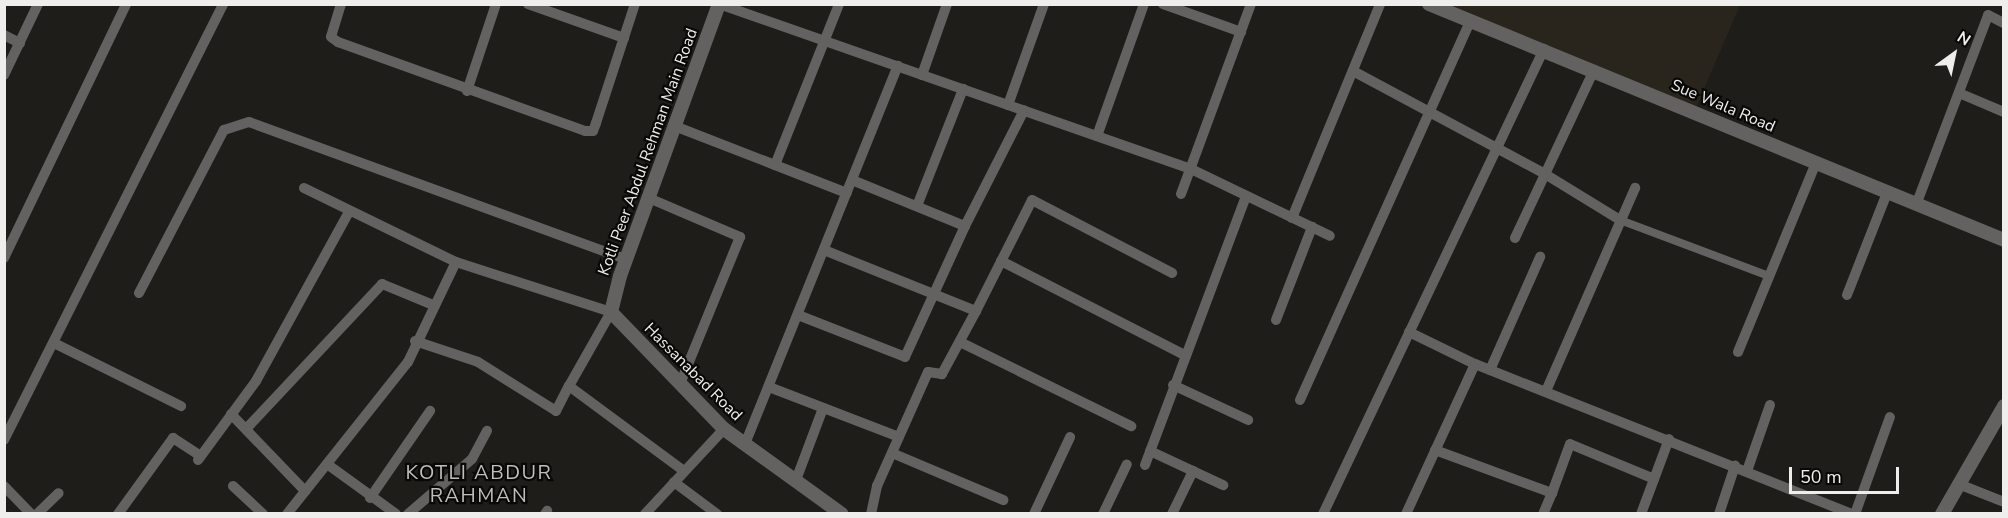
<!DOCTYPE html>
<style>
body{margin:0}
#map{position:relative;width:2008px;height:518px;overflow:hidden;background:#1f1d1a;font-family:"Nunito Sans",sans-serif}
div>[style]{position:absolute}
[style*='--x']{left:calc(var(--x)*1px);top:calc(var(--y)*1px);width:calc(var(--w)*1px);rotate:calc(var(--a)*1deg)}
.built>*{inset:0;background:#2a251c}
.pedestrian>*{height:8px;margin:-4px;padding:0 4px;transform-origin:4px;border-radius:4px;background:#636260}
.minor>*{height:10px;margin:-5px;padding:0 5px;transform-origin:5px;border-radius:5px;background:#636260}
.tertiary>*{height:14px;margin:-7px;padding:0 7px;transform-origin:7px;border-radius:7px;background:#636260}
span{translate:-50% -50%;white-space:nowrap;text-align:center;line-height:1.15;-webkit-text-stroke:4.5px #080806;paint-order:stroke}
.street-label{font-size:16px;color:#f0eeec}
.quarter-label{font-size:20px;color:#c1beba;letter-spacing:1.5px}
.frame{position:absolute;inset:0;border:6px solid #f0eeec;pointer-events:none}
.north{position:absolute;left:1924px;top:24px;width:60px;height:60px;-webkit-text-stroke:4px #080806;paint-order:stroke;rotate:33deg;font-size:16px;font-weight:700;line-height:24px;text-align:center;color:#f0eeec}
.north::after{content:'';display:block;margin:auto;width:21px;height:27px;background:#f0eeec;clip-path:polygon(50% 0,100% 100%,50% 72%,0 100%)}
.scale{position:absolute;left:1789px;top:467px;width:110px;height:27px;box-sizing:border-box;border:3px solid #f0eeec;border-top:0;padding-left:8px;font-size:18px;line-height:21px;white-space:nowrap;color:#f0eeec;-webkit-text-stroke:4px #080806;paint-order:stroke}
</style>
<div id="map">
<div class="built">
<div style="clip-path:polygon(1421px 5px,1740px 5px,1695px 110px)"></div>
</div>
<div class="pedestrian">
<div style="--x:1620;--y:220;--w:159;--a:20.6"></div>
</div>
<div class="minor">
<div style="--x:341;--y:4;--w:34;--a:107"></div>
<div style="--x:331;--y:37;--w:9;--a:36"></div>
<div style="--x:338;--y:42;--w:263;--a:19.8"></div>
<div style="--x:585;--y:131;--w:8;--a:0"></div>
<div style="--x:593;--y:131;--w:9;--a:-69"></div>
<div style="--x:596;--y:123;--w:125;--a:-71.9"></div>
<div style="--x:528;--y:4;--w:102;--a:19.5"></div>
<div style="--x:719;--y:4;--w:500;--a:19.27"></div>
<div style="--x:1191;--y:169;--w:154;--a:25.7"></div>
<div style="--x:1163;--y:4;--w:83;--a:19.7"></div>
<div style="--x:4;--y:35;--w:18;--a:27"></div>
<div style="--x:1353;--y:71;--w:218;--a:28.2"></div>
<div style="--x:1545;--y:174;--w:88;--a:31.5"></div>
<div style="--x:4;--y:75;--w:79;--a:-64.4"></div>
<div style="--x:922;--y:75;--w:75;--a:-70.6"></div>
<div style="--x:467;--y:91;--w:92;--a:-71.6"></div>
<div style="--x:1959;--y:93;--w:49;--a:22.9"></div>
<div style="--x:1008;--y:105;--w:107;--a:-70.4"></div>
<div style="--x:677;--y:127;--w:105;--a:21.2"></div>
<div style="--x:775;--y:165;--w:173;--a:-68.3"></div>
<div style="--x:1097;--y:136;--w:140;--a:-70.4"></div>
<div style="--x:775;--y:165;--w:77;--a:21.3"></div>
<div style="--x:852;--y:180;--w:122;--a:22.2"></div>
<div style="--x:965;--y:226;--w:130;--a:-63"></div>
<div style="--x:304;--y:188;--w:169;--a:26"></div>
<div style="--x:456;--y:262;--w:163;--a:17.9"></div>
<div style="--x:611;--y:312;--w:85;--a:119.6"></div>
<div style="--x:569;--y:386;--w:143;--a:36.5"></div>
<div style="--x:1181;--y:194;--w:202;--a:-69.8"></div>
<div style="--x:651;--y:199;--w:97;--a:23.1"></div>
<div style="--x:740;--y:237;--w:159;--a:112.2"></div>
<div style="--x:1916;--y:205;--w:203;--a:-69.2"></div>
<div style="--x:1988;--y:15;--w:18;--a:27"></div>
<div style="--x:917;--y:206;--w:126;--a:-68.5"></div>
<div style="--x:1292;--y:218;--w:231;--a:-67.6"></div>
<div style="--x:1515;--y:238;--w:186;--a:-64.8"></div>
<div style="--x:824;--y:250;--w:164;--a:21.9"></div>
<div style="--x:976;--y:311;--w:72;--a:118.4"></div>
<div style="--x:942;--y:374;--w:14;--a:-172"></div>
<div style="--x:928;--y:372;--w:125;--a:114.1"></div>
<div style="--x:877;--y:486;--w:29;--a:102"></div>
<div style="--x:4;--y:258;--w:282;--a:-64.3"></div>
<div style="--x:1001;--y:261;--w:204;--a:27.1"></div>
<div style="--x:139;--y:293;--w:184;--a:-62.5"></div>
<div style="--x:224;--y:130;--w:26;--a:-18"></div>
<div style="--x:249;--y:122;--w:401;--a:20"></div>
<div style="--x:1847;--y:295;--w:110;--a:-68.6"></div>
<div style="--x:976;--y:311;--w:124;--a:-63.2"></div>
<div style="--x:1032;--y:200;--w:158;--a:27.5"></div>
<div style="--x:798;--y:315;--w:115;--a:21.4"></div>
<div style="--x:905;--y:357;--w:144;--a:-65.4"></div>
<div style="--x:1276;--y:320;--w:100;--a:-68.8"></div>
<div style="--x:1409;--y:332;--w:73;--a:25.9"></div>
<div style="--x:415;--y:341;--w:66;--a:18.4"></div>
<div style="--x:478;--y:362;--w:92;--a:32.1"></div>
<div style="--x:556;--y:411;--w:28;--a:-63"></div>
<div style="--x:960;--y:342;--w:191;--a:26.2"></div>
<div style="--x:54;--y:343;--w:142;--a:26.4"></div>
<div style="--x:1738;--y:352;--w:204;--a:-67.6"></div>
<div style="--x:1490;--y:370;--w:124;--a:-66.1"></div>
<div style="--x:1173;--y:385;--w:83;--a:25"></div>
<div style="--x:769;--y:387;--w:139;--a:21"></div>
<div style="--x:1546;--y:391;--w:222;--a:-66.3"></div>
<div style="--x:1300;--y:400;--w:417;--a:-65.8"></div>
<div style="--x:231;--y:414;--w:107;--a:46.1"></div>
<div style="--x:246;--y:429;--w:199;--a:-46.8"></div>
<div style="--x:382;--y:284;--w:55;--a:22.4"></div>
<div style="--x:4;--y:440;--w:488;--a:-63.3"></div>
<div style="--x:745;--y:444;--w:408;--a:-68"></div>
<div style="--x:1435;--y:450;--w:125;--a:20.2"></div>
<div style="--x:1552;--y:493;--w:23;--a:113"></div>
<div style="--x:1150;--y:451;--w:81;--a:25"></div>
<div style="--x:892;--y:453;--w:121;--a:22.9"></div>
<div style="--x:198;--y:460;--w:98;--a:-53.7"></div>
<div style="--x:256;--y:381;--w:193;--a:-61.2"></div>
<div style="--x:327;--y:464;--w:85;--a:35.9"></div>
<div style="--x:1145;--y:465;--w:287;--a:-69.4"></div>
<div style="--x:1747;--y:471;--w:70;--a:-70.8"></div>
<div style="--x:796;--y:480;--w:77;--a:-69.4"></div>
<div style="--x:674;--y:482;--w:54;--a:36.7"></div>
<div style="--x:1961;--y:485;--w:46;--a:21.6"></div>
<div style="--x:4;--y:486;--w:39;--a:46"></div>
<div style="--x:233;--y:486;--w:41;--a:43"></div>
<div style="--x:1552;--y:493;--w:52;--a:-69.8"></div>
<div style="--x:1570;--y:444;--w:91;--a:22.6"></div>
<div style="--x:370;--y:498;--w:106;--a:-55.4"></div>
<div style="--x:37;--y:514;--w:30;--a:-44"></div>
<div style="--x:118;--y:514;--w:94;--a:-54.1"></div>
<div style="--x:173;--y:438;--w:33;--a:33"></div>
<div style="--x:287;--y:514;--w:194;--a:-51.5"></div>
<div style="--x:408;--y:362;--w:111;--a:-64.4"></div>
<div style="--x:408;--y:514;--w:84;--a:-40.7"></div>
<div style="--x:472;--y:459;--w:32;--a:-62"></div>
<div style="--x:545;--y:514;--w:4;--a:-56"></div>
<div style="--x:645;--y:514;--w:116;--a:-47.1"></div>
<div style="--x:1034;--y:514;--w:85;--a:-64.9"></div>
<div style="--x:1103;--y:514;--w:55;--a:-64.4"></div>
<div style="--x:1172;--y:514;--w:48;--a:-64"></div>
<div style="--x:1323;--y:514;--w:515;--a:-64.58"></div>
<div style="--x:1406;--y:514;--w:165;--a:-65.3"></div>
<div style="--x:1475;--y:364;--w:406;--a:21.7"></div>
<div style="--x:1641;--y:514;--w:80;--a:-69.5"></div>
<div style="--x:1719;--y:514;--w:51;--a:-71.6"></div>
<div style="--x:1855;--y:514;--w:103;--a:-70.2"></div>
</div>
<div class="tertiary">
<div style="--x:719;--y:4;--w:289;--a:110"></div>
<div style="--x:620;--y:276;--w:37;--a:104"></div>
<div style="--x:611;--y:312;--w:163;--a:46"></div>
<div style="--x:724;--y:429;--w:145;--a:35.8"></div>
<div style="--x:1429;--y:4;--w:622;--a:22.31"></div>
<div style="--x:1942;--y:514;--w:125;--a:-60.1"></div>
</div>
<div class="street-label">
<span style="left:1723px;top:106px;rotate:23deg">Sue Wala Road</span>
<span style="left:648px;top:152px;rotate:-70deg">Kotli Peer Abdul Rehman Main Road</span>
<span style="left:693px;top:372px;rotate:45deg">Hassanabad Road</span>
</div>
<div class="quarter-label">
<span style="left:479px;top:484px">KOTLI ABDUR<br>RAHMAN</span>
</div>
<div class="frame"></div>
<div class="north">N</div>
<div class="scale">50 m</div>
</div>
